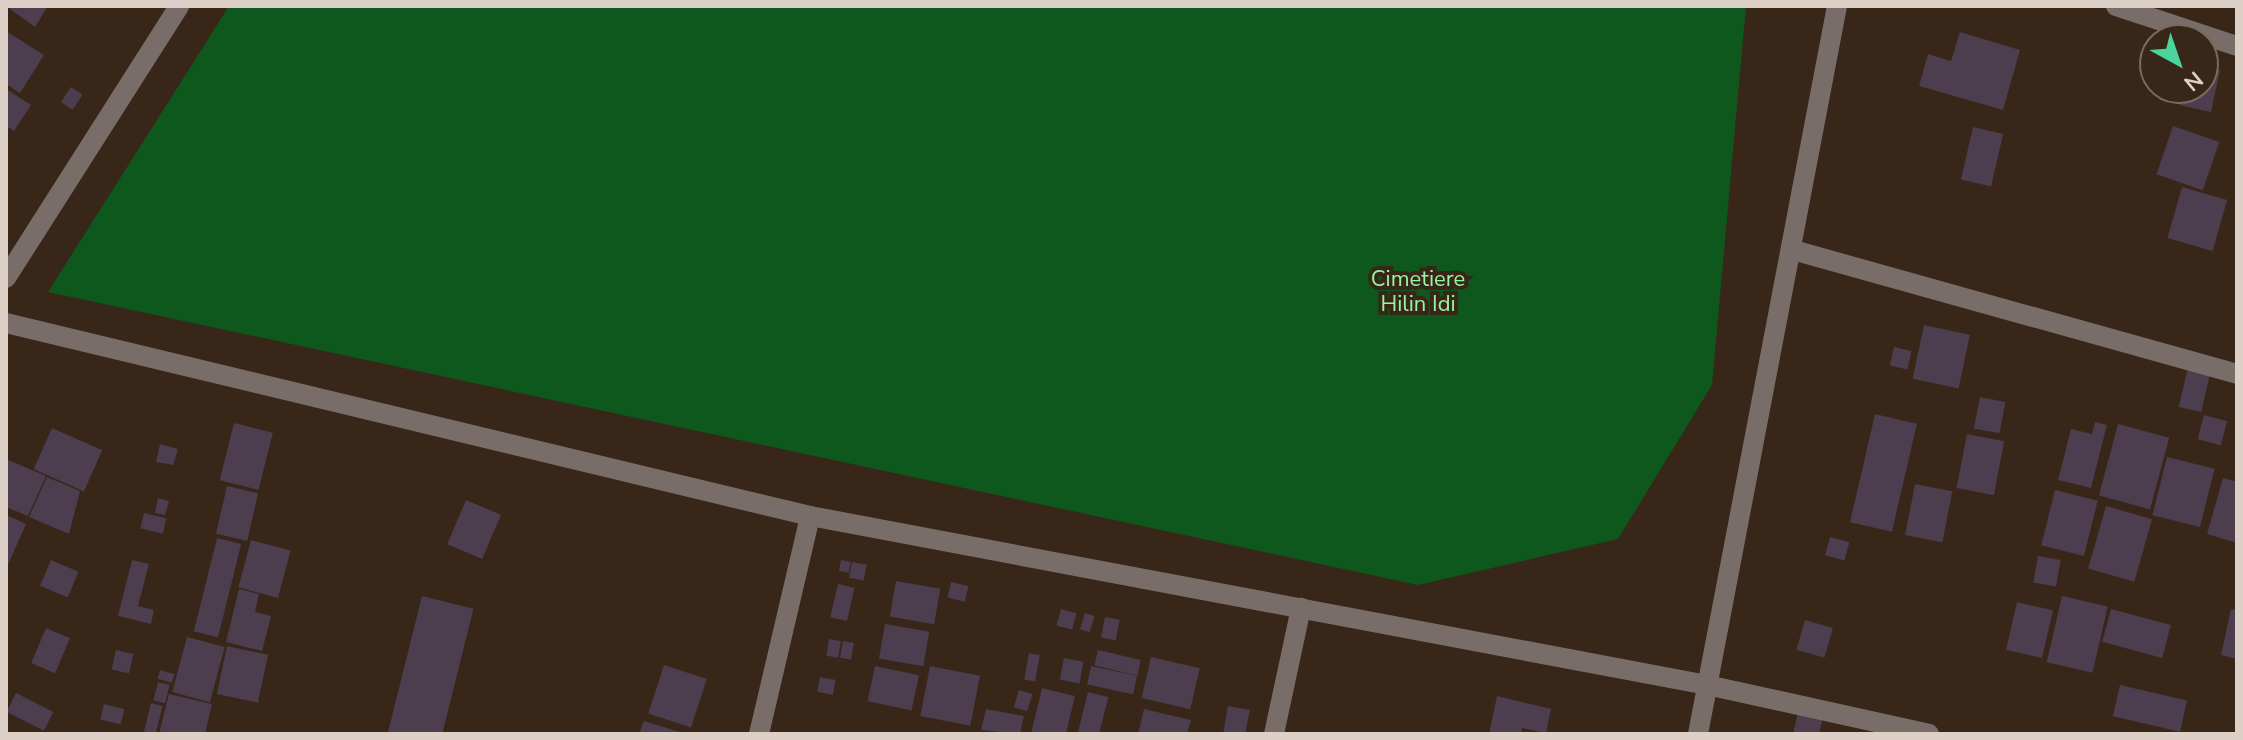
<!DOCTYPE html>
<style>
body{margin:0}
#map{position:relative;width:2243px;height:740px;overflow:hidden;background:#382618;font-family:"Nunito Sans",sans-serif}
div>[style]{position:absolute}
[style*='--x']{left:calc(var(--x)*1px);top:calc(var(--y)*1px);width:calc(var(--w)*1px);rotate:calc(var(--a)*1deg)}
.green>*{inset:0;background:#0f581d}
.building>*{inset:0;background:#4c3d4f;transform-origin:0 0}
.minor>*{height:20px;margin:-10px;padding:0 10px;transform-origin:10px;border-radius:10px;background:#786d68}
span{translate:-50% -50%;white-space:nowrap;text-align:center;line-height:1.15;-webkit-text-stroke:8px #382618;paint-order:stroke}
.park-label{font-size:22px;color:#98f59f}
.frame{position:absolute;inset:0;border:8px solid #dcd0c7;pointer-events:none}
.north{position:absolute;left:2139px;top:24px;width:80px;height:80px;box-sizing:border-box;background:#382618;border:2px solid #7a6a5e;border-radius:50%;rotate:140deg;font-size:22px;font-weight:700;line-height:32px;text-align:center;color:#dcd0c7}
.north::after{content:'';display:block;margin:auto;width:28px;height:36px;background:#4bd49b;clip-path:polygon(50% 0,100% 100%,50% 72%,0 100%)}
</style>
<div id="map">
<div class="green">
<div style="clip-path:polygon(229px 6px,1746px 6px,1712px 385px,1618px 539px,1418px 585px,48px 292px)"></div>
</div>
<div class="building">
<div style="clip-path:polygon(6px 6px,48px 6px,35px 27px)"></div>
<div style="clip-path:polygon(6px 31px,44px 55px,20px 93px,6px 84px)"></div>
<div style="clip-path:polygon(1960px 32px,2020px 50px,2003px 110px,1919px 86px,1928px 54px,1951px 61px)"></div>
<div style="clip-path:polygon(2203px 66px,2220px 70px,2211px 112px,2179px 105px,2183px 88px,2203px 88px)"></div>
<div style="left:71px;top:87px;width:14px;height:18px;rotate:34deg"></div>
<div style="clip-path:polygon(6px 89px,31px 105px,14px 131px,6px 126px)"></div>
<div style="left:2173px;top:126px;width:49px;height:51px;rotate:19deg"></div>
<div style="left:1973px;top:127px;width:31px;height:54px;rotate:13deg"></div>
<div style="left:2182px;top:187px;width:47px;height:53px;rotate:16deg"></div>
<div style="left:1924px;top:325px;width:47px;height:55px;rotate:12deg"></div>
<div style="left:1894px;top:347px;width:18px;height:19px;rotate:13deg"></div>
<div style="left:2188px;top:367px;width:23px;height:41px;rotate:13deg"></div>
<div style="left:1980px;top:397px;width:26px;height:32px;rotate:11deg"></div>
<div style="left:1875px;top:414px;width:43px;height:111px;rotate:13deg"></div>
<div style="left:2204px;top:415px;width:24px;height:25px;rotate:15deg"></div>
<div style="clip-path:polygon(2095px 422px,2107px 425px,2091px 488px,2058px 480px,2071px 429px,2092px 434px)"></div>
<div style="left:234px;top:423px;width:40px;height:59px;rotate:14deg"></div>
<div style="left:2118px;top:424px;width:53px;height:74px;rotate:15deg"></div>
<div style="left:52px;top:428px;width:55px;height:45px;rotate:24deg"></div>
<div style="left:1967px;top:434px;width:38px;height:55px;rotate:11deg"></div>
<div style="clip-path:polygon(160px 444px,178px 449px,173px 465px,156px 462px)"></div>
<div style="left:2167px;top:457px;width:49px;height:60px;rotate:14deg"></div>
<div style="clip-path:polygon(6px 459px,46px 476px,28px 516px,6px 507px)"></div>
<div style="clip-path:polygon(47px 477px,80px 491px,69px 534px,29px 517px)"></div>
<div style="clip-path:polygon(2223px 478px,2237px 482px,2237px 543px,2207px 534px)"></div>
<div style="left:1915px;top:484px;width:38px;height:52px;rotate:11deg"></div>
<div style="left:227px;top:486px;width:32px;height:49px;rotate:13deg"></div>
<div style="left:2055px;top:490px;width:44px;height:57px;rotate:14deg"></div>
<div style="clip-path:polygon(158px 498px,169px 501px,165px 515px,155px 513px)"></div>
<div style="left:466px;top:500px;width:38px;height:48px;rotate:23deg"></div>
<div style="left:2106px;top:506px;width:48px;height:65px;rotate:16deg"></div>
<div style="left:144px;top:513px;width:23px;height:16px;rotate:13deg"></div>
<div style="clip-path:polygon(6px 515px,26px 524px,6px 569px)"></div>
<div style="left:1830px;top:537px;width:20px;height:19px;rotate:15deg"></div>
<div style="left:217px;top:538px;width:25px;height:96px;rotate:14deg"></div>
<div style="left:251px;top:540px;width:41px;height:49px;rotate:15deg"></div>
<div style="left:2038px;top:556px;width:23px;height:27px;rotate:10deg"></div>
<div style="left:51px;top:560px;width:30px;height:28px;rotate:23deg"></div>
<div style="clip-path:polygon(132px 560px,149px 564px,138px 606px,154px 610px,151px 624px,118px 616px)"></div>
<div style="left:841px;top:560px;width:10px;height:11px;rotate:11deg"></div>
<div style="left:852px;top:562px;width:15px;height:16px;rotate:11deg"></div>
<div style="left:896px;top:581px;width:45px;height:36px;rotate:10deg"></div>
<div style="left:951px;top:582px;width:18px;height:16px;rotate:13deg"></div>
<div style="left:838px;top:584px;width:17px;height:34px;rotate:13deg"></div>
<div style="clip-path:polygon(239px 589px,259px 594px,255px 612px,271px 616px,262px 651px,226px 642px)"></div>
<div style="left:422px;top:596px;width:53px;height:142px;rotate:14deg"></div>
<div style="left:2062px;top:596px;width:47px;height:68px;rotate:13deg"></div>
<div style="left:2017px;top:602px;width:37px;height:49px;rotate:13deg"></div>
<div style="left:1061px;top:609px;width:16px;height:17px;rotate:15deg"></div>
<div style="left:2111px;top:609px;width:62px;height:34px;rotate:15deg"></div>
<div style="clip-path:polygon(2231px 609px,2237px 610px,2237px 659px,2221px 655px)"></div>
<div style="left:1085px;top:613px;width:10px;height:17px;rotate:17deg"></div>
<div style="left:1105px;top:617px;width:15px;height:21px;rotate:11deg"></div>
<div style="left:1805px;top:620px;width:29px;height:31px;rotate:16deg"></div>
<div style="left:885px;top:624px;width:45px;height:35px;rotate:10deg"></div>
<div style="left:46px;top:628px;width:26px;height:38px;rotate:23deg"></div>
<div style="left:187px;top:637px;width:39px;height:57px;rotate:15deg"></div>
<div style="left:829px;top:639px;width:12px;height:17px;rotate:9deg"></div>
<div style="left:843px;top:641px;width:11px;height:17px;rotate:10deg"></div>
<div style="left:227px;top:646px;width:42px;height:49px;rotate:12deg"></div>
<div style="left:116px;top:650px;width:18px;height:20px;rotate:13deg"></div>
<div style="left:1098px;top:650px;width:44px;height:16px;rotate:13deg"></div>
<div style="left:1029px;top:653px;width:11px;height:27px;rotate:10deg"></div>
<div style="left:1151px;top:657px;width:50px;height:42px;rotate:13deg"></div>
<div style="left:1064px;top:658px;width:20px;height:22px;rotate:11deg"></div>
<div style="left:664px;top:665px;width:45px;height:51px;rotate:18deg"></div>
<div style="left:875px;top:666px;width:45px;height:36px;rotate:12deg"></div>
<div style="left:930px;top:666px;width:51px;height:51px;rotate:11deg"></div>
<div style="left:1091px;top:666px;width:47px;height:19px;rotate:12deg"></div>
<div style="left:160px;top:670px;width:15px;height:9px;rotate:16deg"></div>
<div style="left:820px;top:677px;width:16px;height:15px;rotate:11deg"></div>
<div style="left:158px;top:682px;width:12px;height:19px;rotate:14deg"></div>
<div style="left:2120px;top:685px;width:69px;height:32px;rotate:13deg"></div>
<div style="clip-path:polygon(1042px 688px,1075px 696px,1066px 734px,1031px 734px)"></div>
<div style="left:1019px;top:690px;width:14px;height:18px;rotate:17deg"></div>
<div style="left:1088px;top:692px;width:21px;height:43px;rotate:14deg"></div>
<div style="left:16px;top:693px;width:42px;height:21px;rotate:27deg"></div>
<div style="clip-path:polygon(169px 694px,212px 704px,205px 734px,159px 734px)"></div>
<div style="clip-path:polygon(1497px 696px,1551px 709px,1546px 733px,1522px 728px,1521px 734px,1489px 734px)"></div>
<div style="left:151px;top:703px;width:12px;height:29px;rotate:14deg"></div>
<div style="left:104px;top:704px;width:21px;height:16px;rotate:14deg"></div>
<div style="clip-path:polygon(1228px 706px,1250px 710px,1245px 734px,1223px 734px)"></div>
<div style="clip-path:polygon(986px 709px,1024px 716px,1020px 734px,981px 730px)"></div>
<div style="clip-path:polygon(1144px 709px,1191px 720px,1187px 734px,1138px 734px)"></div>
<div style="clip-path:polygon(1798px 712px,1823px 718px,1819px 734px,1793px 734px)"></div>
<div style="clip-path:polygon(644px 721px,683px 733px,683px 734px,639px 734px)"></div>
</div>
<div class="minor">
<div style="--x:2116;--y:6;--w:127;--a:18.3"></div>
<div style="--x:1793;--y:250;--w:461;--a:15.6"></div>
<div style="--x:6;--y:278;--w:322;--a:-57.5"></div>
<div style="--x:6;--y:323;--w:827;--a:13.5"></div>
<div style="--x:810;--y:516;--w:913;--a:10.67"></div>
<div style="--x:1707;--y:685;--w:227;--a:12.4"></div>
<div style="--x:759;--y:734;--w:224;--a:-76.8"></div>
<div style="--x:1274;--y:734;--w:129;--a:-77.9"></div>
<div style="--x:1698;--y:734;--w:741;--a:-79.19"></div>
</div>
<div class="park-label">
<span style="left:1418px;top:292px">Cimetiere<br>Hilin Idi</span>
</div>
<div class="frame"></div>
<div class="north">N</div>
</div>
